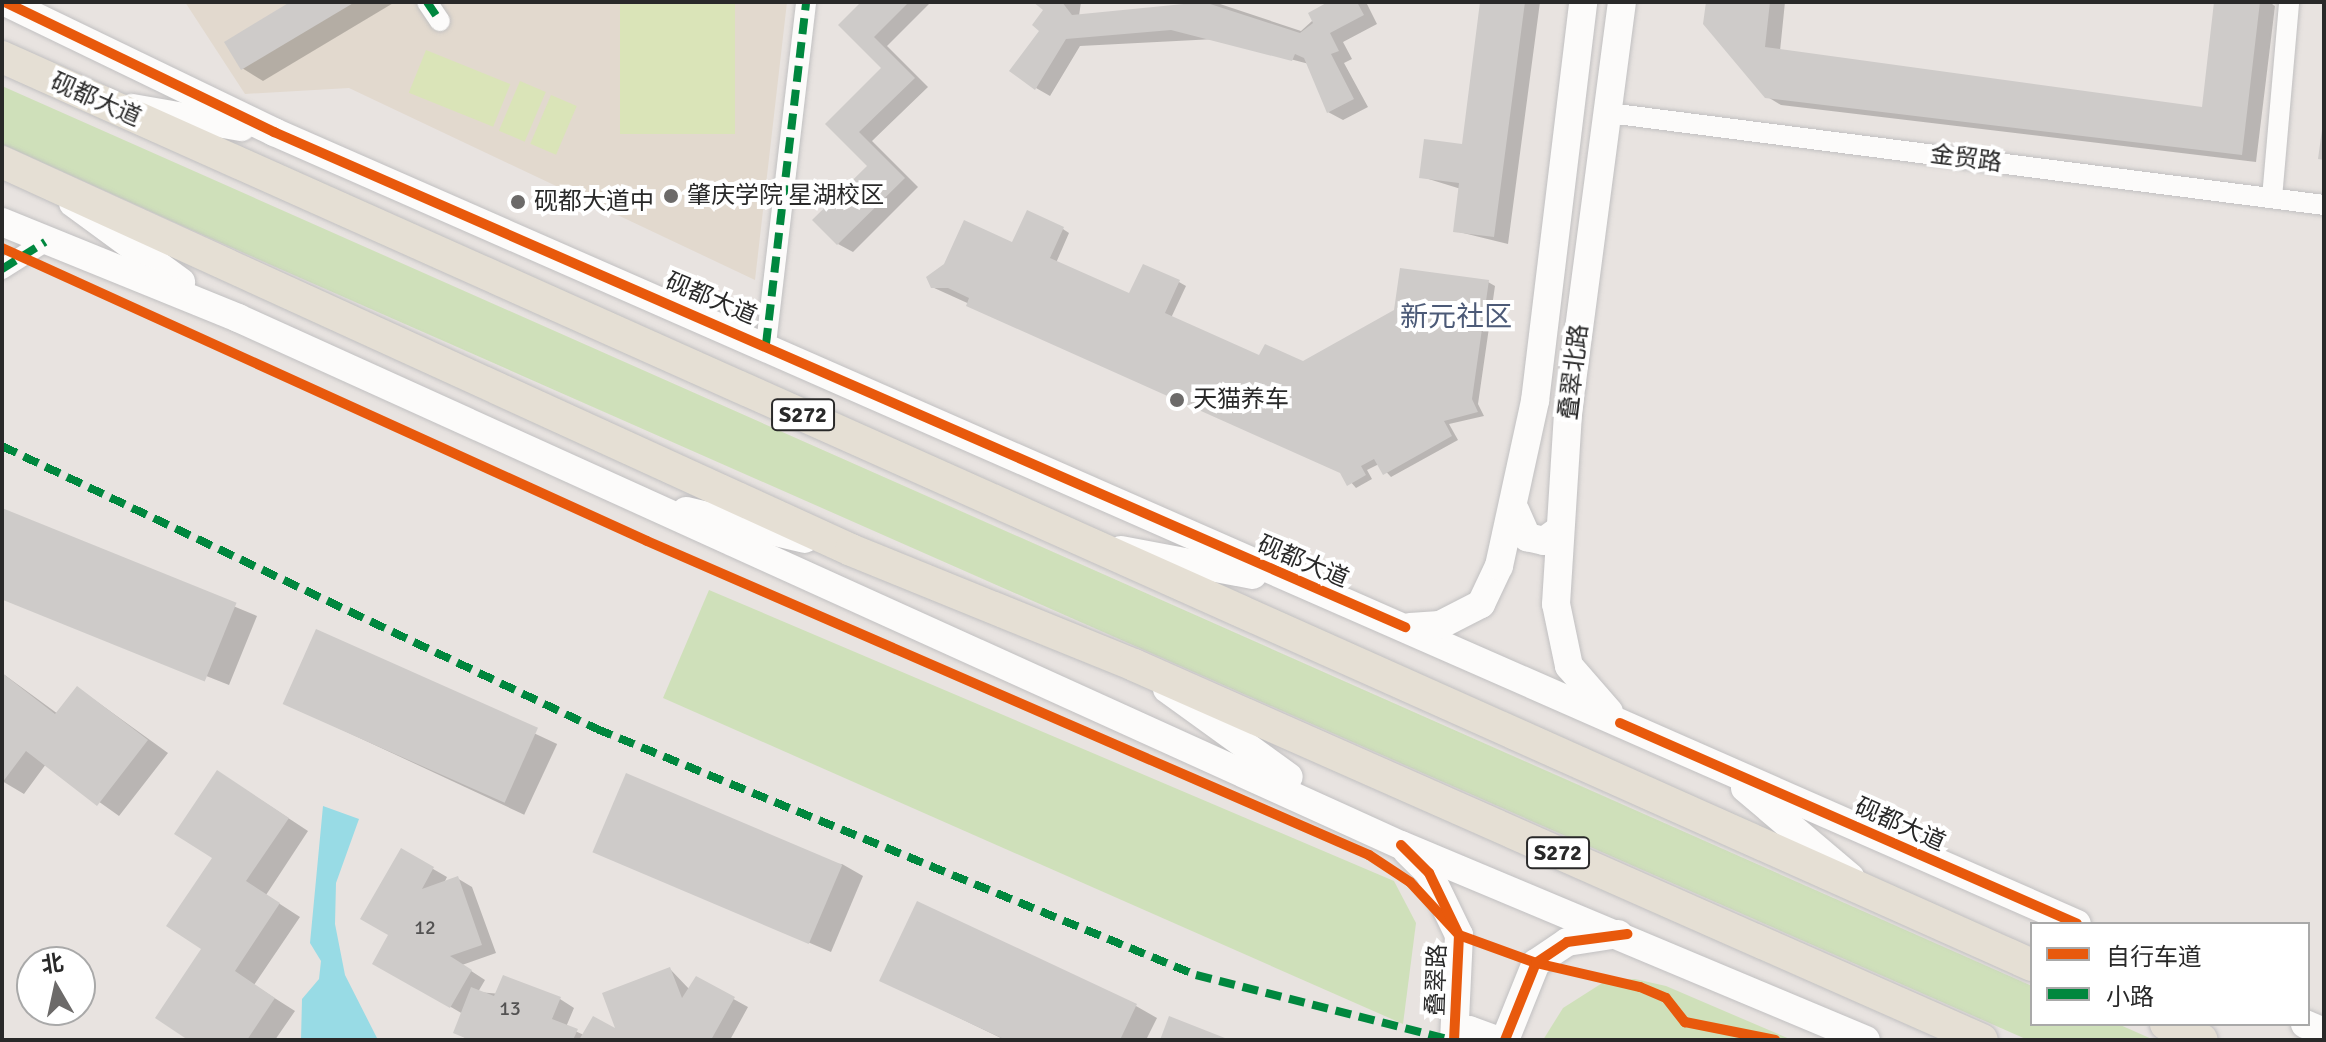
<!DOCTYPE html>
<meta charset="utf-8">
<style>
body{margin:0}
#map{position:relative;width:2326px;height:1042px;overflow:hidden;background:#e8e3e0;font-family:Signika,"Noto Sans SC",sans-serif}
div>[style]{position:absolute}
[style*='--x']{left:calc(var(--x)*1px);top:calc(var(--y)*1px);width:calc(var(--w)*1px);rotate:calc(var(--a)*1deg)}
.education>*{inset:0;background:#e2d9ce}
.green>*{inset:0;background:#cfe0ba}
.pitch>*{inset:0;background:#dae4b8;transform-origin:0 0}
.water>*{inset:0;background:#98dbe5}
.shadow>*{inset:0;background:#0003;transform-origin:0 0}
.building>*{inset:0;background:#cecbc9;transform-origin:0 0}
.roads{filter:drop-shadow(0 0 2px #c1c0c1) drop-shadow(0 0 2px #c1c0c1)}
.street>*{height:20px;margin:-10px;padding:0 10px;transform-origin:10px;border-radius:10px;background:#fcfbfa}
.secondary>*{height:28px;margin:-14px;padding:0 14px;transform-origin:14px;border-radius:14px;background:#fcfbfa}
.primary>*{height:32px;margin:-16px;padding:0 16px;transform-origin:16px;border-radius:16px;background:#e5dfd4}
.quiet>*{height:8px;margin-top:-4px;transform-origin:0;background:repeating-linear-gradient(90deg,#00873e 0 16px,transparent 0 24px)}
.cycleway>*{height:10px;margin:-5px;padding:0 5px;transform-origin:5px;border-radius:5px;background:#e8590c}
.dots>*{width:22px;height:22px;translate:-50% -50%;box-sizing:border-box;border:4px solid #fff;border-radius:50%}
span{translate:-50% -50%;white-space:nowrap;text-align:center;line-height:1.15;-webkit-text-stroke:8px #fff;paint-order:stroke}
.number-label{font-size:20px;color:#535252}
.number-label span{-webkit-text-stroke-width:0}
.shield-label span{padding:2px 6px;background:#fff;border:2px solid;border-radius:6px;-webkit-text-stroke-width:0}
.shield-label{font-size:22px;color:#292929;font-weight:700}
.street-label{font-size:24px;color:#292929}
.poi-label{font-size:24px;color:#292929}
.left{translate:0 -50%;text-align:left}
.quarter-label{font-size:28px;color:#4c5a77}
.frame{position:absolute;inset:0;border:4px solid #292929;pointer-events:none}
.legend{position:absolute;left:2030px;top:922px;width:280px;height:104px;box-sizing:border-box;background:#fff;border:2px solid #a9a9a9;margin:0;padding:10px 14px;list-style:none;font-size:24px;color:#292929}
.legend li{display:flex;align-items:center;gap:16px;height:40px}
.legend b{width:40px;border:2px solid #a9a9a9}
.north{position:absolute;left:16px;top:946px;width:80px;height:80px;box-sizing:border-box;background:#fff;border:2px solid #a9a9a9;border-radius:50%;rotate:351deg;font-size:22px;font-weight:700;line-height:32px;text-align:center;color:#292929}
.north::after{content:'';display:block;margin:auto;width:28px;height:36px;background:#6c6a69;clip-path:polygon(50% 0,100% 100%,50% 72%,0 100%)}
</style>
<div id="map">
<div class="education">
<div style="clip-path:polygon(185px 2px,787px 2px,755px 280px,349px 88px,245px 94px)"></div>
</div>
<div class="green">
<div style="clip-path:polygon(2px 86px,2032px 986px,2032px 1024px,2118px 1024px,2154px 1040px,2028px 1040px,185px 227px,2px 144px)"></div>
<div style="clip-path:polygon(709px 590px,1394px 881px,1416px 923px,1403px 1024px,663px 698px)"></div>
<div style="clip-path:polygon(1635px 979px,1666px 986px,1792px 1040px,1543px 1040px,1563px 1008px,1607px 980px)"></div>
</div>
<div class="pitch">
<div style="left:620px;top:2px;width:115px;height:132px"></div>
<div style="left:426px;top:50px;width:91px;height:46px;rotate:22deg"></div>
<div style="left:520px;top:81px;width:28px;height:54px;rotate:23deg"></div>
<div style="left:551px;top:95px;width:28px;height:53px;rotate:23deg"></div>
</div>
<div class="water">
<div style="clip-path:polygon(323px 806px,359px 819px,336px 883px,335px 924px,345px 975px,378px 1040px,301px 1040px,302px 999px,319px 979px,321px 961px,310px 943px)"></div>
</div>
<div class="shadow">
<div style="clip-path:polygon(294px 2px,395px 2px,263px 81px,242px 68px)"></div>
<div style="clip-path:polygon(864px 2px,931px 2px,887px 46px,928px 87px,872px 141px,918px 187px,853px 252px,838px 244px,870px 166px,827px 124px,883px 68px,841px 25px)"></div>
<div style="clip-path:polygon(1036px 2px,1081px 2px,1079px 16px,1214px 2px,1301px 31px,1333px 2px,1366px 2px,1377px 24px,1343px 42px,1352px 59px,1344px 63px,1368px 107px,1343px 120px,1328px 112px,1309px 64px,1215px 39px,1080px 46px,1050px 96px,1036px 88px,1046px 9px)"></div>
<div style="clip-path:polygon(1482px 2px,1540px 2px,1508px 244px,1455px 231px,1461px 189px,1422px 177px,1464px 146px)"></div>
<div style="clip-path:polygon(1708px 2px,1785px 2px,1780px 51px,2204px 109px,2216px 2px,2269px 2px,2275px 6px,2256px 162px,1781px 105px,1766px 96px)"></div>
<div style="clip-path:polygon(1063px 229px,1069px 233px,1056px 263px,1130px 296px,1179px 282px,1186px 286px,1171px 318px,1260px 357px,1304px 363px,1488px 282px,1495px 286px,1478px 404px,1484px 416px,1449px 424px,1458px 440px,1391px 477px,1379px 464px,1367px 470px,1372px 479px,1356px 488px,1343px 473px,932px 287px,1013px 244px)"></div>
<div style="clip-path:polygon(2px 510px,257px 616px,229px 685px,2px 595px)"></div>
<div style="left:317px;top:632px;width:265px;height:78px;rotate:25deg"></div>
<div style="clip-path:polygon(2px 673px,58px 714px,78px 688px,168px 753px,119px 816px,46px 764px,24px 794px,2px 781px)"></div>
<div style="clip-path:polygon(238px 785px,308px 831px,266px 895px,300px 917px,254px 985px,295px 1011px,275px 1040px,192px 1040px,214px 858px)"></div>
<div style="clip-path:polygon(402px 851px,447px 877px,444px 883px,457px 878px,472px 887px,496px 953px,462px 965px,485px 980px,478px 992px,560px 999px,574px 1008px,566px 1027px,584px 1035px,619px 1032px,670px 969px,690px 990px,697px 979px,748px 1007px,730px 1040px,469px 1040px,455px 1032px,463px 1014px,375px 963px,391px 935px)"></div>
<div style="clip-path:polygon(595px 851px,842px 864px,863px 876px,831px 952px)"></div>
<div style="clip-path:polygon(881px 980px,1136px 1006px,1157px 1018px,1146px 1040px,1005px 1040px)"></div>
</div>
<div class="building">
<div style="clip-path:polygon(290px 2px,355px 2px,241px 70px,224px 42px)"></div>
<div style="clip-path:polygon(861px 2px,909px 2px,874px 37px,915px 78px,859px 132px,905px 178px,837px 245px,812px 220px,867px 166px,825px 124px,881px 68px,838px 25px)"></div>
<div style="clip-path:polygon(1033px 2px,1062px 2px,1072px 15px,1204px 2px,1300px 33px,1313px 23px,1308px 13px,1328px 2px,1357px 2px,1364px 15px,1330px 33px,1339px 51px,1331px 54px,1354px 99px,1327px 113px,1304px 58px,1295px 54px,1292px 61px,1171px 30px,1066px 39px,1035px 90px,1009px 71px,1039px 31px,1032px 25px,1043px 10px)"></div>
<div style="clip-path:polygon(1480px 2px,1525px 2px,1494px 237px,1453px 232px,1459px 183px,1419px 178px,1424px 139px,1462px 144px)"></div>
<div style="clip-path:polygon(1706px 2px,1770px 2px,1765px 47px,2202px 107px,2214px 2px,2260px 2px,2242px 155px,1765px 98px,1703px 24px)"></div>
<div style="clip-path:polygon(2324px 115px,2324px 160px,2318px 159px)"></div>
<div style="clip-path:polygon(1027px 210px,1064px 227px,1050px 258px,1129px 293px,1143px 264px,1180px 280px,1165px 313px,1259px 355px,1265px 344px,1303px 361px,1394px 310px,1400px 268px,1489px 280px,1472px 399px,1478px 412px,1444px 421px,1452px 436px,1383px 475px,1374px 459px,1361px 466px,1366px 475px,1347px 486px,1340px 473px,966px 306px,969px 298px,948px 288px,931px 288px,926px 277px,944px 264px,964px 220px,1012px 242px)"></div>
<div style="left:2px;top:508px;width:253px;height:85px;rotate:22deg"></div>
<div style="left:316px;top:629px;width:243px;height:82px;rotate:24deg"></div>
<div style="clip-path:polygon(2px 673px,55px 714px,77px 686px,148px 740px,97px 806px,26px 751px,2px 783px)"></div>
<div style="clip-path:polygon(217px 770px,289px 818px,246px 881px,280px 903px,235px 971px,275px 998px,247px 1040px,188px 1040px,155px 1018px,201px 949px,166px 926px,212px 858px,174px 834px)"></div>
<div style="left:626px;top:773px;width:235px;height:86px;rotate:23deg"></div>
<div style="clip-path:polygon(401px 848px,434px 867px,422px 889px,458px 876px,482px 945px,450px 956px,472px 970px,450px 1008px,372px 964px,388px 935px,360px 919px)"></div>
<div style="clip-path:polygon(917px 901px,1137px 1004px,1120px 1040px,1006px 1040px,879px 981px)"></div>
<div style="clip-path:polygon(670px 967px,682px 998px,696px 976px,735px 997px,711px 1040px,579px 1040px,593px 1016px,615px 1028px,602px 993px)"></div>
<div style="clip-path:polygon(503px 975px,561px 997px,552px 1019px,578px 1029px,573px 1040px,470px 1040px,453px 1033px,471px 987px,494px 996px)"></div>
<div style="clip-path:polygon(1169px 1016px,1230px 1040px,1160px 1040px)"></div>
</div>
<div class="roads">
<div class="street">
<div style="--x:427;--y:2;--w:23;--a:56"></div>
<div style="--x:1609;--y:113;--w:721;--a:7.33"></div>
<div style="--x:2272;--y:198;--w:197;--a:-85"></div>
<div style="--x:2;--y:269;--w:51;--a:-32.1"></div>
<div style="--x:766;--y:344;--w:344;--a:-83.3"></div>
</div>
<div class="secondary">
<div style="--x:5;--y:2;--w:299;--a:25.8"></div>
<div style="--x:274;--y:132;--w:1969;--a:23.71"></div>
<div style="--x:132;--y:108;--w:111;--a:9.9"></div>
<div style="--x:73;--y:203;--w:134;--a:36.2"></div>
<div style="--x:2;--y:222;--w:255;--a:22.1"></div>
<div style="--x:238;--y:318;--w:1277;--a:24.38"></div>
<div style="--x:1401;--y:845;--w:504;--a:22.75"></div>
<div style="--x:1515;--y:510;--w:30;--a:66"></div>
<div style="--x:1527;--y:537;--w:17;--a:13"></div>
<div style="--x:1544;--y:541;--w:17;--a:-36"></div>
<div style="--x:686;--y:511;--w:122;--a:13.2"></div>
<div style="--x:1121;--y:550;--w:134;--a:10.7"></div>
<div style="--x:1410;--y:627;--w:30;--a:-4"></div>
<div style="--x:1440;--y:625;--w:46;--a:-27.1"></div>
<div style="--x:1481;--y:604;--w:42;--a:-64.7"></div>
<div style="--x:1499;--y:566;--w:169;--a:-77.7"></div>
<div style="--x:1535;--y:401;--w:402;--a:-83.1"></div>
<div style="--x:1167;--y:689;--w:150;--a:35.8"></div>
<div style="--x:1609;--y:712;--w:61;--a:-131"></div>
<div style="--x:1569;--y:666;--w:63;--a:-101.8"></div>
<div style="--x:1556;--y:604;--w:192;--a:-86.4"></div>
<div style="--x:1568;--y:412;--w:414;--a:-82.5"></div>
<div style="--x:1745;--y:788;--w:138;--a:40.3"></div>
<div style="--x:1407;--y:851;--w:31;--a:45"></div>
<div style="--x:1429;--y:873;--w:69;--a:64.2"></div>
<div style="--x:1459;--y:935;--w:105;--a:92.7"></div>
<div style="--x:2305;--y:1024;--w:21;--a:23"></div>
<div style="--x:1455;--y:1040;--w:17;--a:-36"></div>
<div style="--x:1469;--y:1030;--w:29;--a:20"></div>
<div style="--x:1505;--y:1040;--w:83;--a:-68.1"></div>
<div style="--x:1536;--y:963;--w:37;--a:-34"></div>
<div style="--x:1567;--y:942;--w:52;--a:-8.9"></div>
</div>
<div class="primary">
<div style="--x:2;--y:57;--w:2224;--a:24.1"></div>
<div style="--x:2;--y:162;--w:933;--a:24.56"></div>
<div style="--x:851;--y:550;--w:305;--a:22.1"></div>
<div style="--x:1134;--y:665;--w:927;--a:23.86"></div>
<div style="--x:2166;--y:1024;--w:39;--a:24"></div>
</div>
</div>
<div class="quiet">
<div style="--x:427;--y:2;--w:23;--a:56"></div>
<div style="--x:2;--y:269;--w:51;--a:-32.1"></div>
<div style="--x:766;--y:344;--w:344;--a:-83.3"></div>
<div style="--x:2;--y:446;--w:659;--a:25.44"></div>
<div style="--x:597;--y:729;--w:648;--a:22.33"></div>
<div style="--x:1196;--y:975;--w:263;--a:14.3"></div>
</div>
<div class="cycleway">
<div style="--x:5;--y:2;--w:299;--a:25.8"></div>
<div style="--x:274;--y:132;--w:1235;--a:23.64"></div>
<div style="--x:2;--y:248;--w:708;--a:24.43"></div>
<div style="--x:647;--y:541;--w:787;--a:23.5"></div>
<div style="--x:1369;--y:855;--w:49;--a:33.4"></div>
<div style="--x:1410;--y:882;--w:72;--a:47.2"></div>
<div style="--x:1459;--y:935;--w:82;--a:20"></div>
<div style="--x:1536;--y:963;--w:107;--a:13"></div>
<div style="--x:1640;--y:987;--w:28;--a:23"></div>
<div style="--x:1666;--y:998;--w:31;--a:52"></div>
<div style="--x:1685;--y:1022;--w:92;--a:11.3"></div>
<div style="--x:1620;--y:723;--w:499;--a:23.7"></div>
<div style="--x:1401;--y:845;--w:40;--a:45"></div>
<div style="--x:1429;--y:873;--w:69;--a:64.2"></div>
<div style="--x:1459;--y:935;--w:105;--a:92.7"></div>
<div style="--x:1505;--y:1040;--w:83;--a:-68.1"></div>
<div style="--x:1536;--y:963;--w:37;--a:-34"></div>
<div style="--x:1567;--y:942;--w:61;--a:-7.6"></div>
</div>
<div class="dots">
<div style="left:671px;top:196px;background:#6c6a69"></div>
<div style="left:518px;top:202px;background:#6c6a69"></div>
<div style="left:1177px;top:400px;background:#6c6a69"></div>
</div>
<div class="number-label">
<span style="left:425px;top:927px">12</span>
<span style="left:510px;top:1008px">13</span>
</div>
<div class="shield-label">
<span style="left:803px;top:415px">S272</span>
<span style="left:1558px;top:853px">S272</span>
</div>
<div class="street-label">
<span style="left:96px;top:100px;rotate:24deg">砚都大道</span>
<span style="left:1966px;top:159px;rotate:7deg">金贸路</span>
<span style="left:711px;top:299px;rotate:23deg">砚都大道</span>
<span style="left:1574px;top:372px;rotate:-83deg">叠翠北路</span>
<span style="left:1303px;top:562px;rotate:23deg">砚都大道</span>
<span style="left:1900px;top:825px;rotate:24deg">砚都大道</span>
<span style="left:1437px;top:980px;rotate:-88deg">叠翠路</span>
</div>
<div class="poi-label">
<span class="left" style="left:687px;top:196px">肇庆学院 星湖校区</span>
<span class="left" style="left:534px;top:202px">砚都大道中</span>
<span class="left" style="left:1193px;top:400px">天猫养车</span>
</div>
<div class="quarter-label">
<span style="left:1456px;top:317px">新元社区</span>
</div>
<div class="frame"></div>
<ul class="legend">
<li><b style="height:10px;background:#e8590c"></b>自行车道</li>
<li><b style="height:10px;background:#00873e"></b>小路</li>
</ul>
<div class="north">北</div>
</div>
